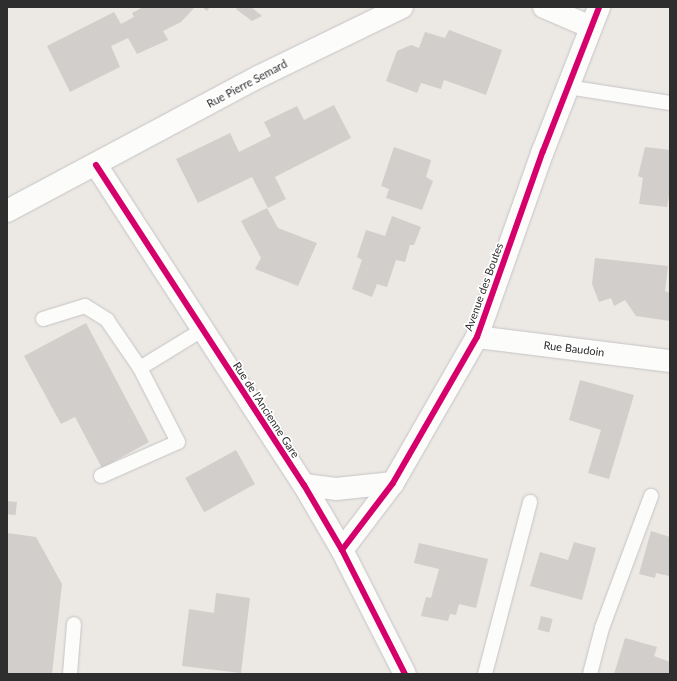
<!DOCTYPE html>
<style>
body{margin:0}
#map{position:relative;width:677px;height:681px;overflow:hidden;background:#ece8e4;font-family:Lato,sans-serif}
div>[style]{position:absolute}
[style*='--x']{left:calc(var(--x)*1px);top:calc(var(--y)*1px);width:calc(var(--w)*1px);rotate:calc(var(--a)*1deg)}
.building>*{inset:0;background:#d1cecb;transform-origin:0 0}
.roads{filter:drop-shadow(0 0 1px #c5c4c5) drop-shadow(0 0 1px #c5c4c5)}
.service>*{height:14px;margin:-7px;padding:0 7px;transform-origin:7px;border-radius:7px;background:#fcfcfb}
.minor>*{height:22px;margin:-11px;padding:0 11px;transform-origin:11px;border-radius:11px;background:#fcfcfb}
.cycleway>*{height:6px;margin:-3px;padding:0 3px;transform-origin:3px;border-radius:3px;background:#d6006c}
span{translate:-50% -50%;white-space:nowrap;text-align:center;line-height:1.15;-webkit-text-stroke:3.5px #fff;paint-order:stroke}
.street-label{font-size:11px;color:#2e2e2e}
.frame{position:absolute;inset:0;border:8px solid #2e2e2e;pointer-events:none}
</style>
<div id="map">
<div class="building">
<div style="clip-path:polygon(143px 7px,195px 7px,181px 22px,163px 31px,168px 40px,137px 54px,128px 38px,111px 46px,120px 67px,70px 92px,47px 46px,114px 12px,121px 24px,134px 17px,132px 13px)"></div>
<div style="clip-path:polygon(202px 7px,210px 7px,207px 11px)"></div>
<div style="clip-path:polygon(238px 7px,251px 7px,262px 16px,252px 21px,236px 9px)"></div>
<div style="clip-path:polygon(449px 30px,502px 50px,486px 95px,444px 80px,441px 89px,421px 83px,417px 93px,386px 81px,397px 51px,411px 45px,419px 48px,425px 32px,445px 38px)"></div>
<div style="clip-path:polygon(334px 105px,351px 138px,275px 177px,286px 199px,268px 208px,252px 177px,198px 203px,176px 159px,230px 133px,239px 152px,271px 136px,264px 122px,297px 106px,304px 120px)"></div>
<div style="clip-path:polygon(394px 147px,431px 160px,426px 177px,433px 181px,422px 210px,386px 198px,389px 189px,381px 186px)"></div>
<div style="clip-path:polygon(645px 147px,670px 150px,670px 190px,667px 207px,639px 204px,643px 178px,638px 176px)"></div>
<div style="clip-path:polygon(267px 208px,278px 228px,317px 243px,298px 286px,255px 269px,261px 258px,241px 221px)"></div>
<div style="clip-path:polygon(392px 216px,421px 227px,414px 245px,410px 245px,405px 262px,396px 260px,387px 287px,377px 284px,372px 297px,352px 289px,362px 260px,357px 257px,366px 230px,385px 236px)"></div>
<div style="clip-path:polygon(595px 258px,668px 266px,665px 291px,670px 293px,670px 321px,636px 316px,625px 300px,614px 306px,611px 298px,599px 302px,592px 284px)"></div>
<div style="clip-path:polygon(86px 323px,149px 442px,102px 468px,75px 417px,61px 424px,24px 356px)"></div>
<div style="clip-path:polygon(580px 380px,634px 395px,609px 479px,588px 473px,601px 430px,569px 420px)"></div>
<div style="left:236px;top:450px;width:39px;height:58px;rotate:61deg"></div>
<div style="left:7px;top:501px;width:10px;height:13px;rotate:6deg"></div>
<div style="clip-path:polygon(651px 531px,670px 537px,669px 576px,656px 573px,655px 578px,639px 574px)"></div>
<div style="clip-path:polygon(7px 533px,36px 537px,62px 584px,52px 674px,7px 674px)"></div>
<div style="clip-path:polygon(574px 542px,596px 548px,582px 600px,530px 586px,540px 552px,568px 560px)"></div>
<div style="clip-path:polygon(419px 543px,488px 559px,476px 608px,459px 604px,456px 615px,450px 614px,448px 621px,421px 616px,426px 597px,431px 598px,439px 569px,414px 563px)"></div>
<div style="clip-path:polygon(216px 593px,250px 598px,241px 673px,182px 666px,189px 609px,214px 613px)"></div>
<div style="left:541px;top:616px;width:12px;height:14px;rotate:14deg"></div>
<div style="clip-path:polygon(625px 638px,657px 647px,654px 656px,670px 662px,670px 674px,614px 674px)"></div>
</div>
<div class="roads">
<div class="service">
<div style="--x:567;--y:87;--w:104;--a:8.8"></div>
<div style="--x:43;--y:319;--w:44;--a:-17.2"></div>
<div style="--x:85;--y:306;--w:26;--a:32"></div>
<div style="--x:107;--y:320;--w:58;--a:55.5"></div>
<div style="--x:140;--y:368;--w:73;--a:-31.5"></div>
<div style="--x:101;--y:476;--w:84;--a:-23.8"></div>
<div style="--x:178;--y:442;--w:83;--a:-117.2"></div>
<div style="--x:70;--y:674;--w:50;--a:-85.4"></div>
<div style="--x:485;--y:674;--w:178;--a:-75.3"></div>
<div style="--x:590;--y:674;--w:48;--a:-75.4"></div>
<div style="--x:602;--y:628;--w:141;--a:-69.6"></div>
</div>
<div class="minor">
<div style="--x:544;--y:7;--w:51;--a:23.1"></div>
<div style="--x:96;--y:165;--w:382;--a:57"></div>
<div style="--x:304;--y:485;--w:75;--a:59.7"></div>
<div style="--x:342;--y:550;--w:139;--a:63.1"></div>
<div style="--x:7;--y:211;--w:285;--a:-28.1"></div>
<div style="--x:258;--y:77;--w:160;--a:-25.9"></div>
<div style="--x:477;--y:337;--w:194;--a:7.1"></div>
<div style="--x:304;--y:485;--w:32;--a:7"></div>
<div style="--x:336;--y:489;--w:57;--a:-6"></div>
<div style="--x:342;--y:550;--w:84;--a:-52.7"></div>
<div style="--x:393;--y:483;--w:168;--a:-60.1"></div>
<div style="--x:477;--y:337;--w:197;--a:-70.5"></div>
<div style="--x:543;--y:151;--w:155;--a:-68.7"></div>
</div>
</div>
<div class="cycleway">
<div style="--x:96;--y:165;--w:382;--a:57"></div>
<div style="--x:304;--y:485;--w:75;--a:59.7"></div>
<div style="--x:342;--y:550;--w:139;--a:63.1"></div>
<div style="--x:342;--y:550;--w:84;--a:-52.7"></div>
<div style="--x:393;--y:483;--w:168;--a:-60.1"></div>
<div style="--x:477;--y:337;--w:197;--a:-70.5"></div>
<div style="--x:543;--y:151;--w:155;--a:-68.7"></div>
</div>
<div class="street-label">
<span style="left:247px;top:84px;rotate:-28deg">Rue Pierre Semard</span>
<span style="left:484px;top:287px;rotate:-70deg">Avenue des Boutes</span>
<span style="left:574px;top:349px;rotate:7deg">Rue Baudoin</span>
<span style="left:266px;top:410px;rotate:57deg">Rue de l'Ancienne Gare</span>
</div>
<div class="frame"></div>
</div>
